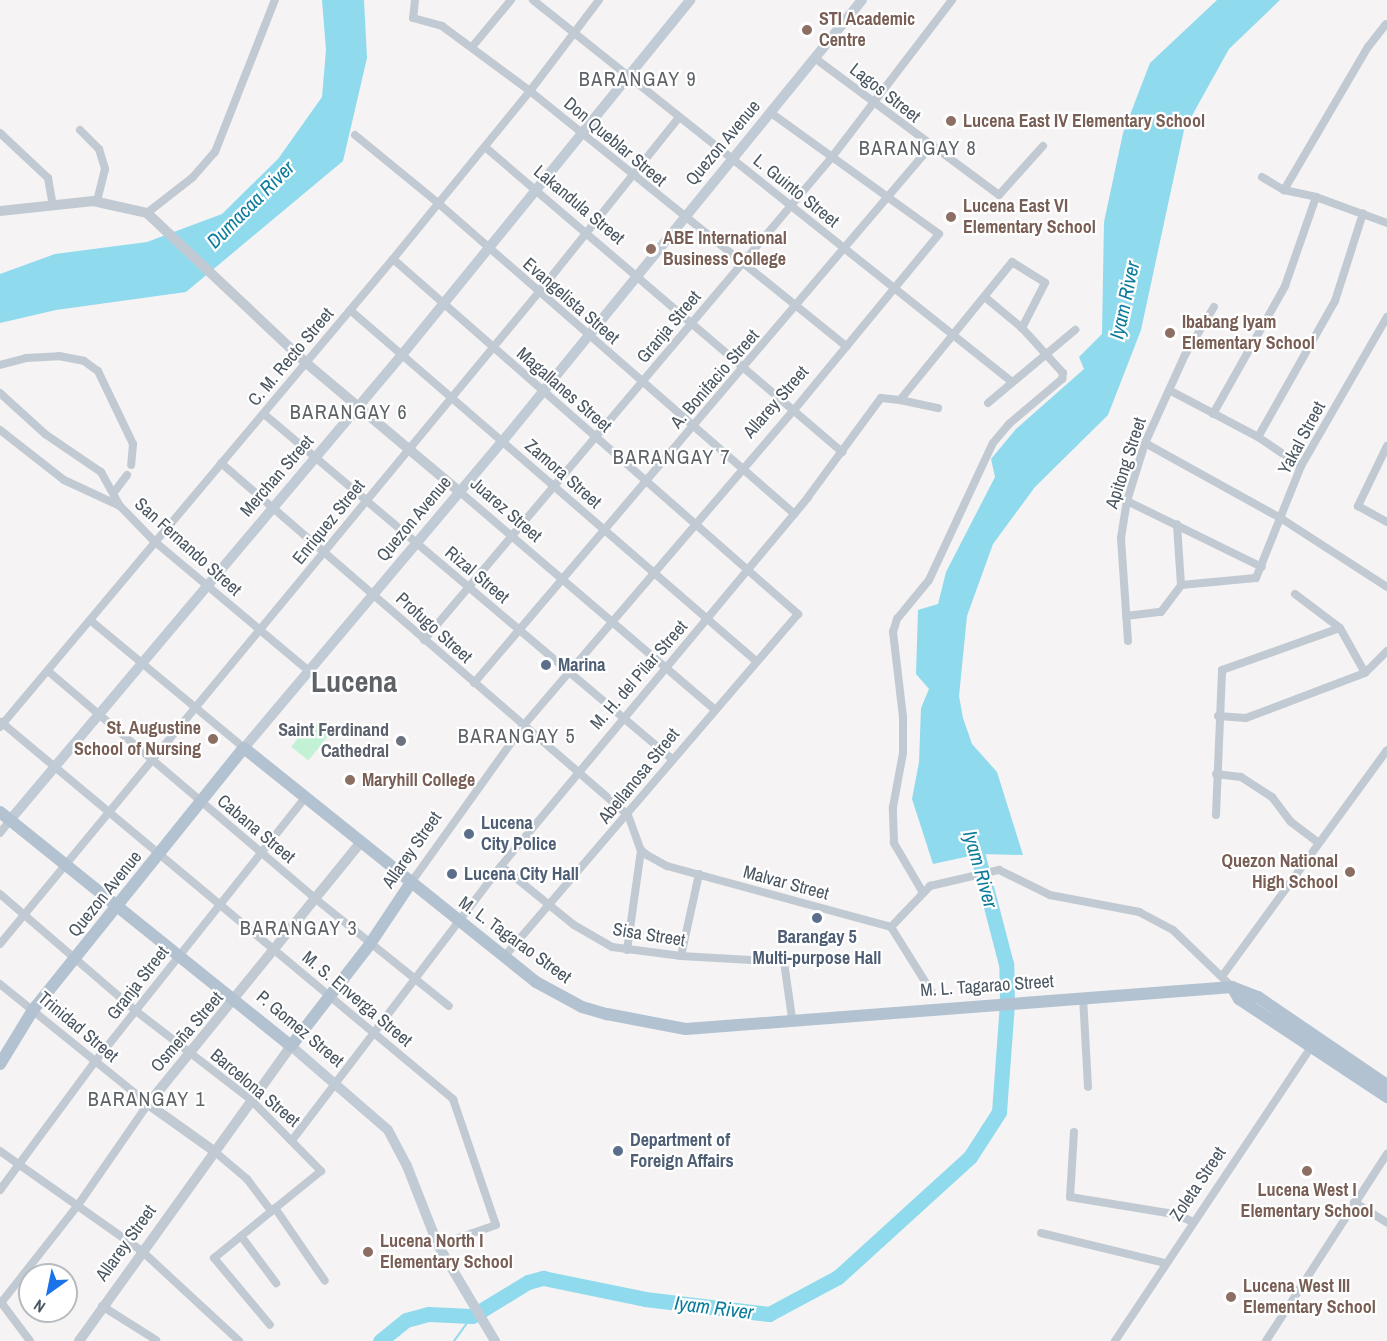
<!DOCTYPE html>
<meta charset="utf-8">
<style>
body{margin:0}
#map{position:relative;width:1387px;height:1341px;overflow:hidden;background:#f5f3f3;font-family:"Archivo Narrow",sans-serif}
div>[style]{position:absolute}
[style*='--x']{left:calc(var(--x)*1px);top:calc(var(--y)*1px);width:calc(var(--w)*1px);rotate:calc(var(--a)*1deg)}
.green>*{inset:0;background:#c3f1d5;transform-origin:0 0}
.water>*{inset:0;background:#90daee}
.stream>*{height:2px;margin:-1px;padding:0 1px;transform-origin:1px;border-radius:1px;background:#90daee}
.river>*{height:15px;margin:-7.5px;padding:0 7.5px;transform-origin:7.5px;border-radius:7.5px;background:#90daee}
.minor>*{height:8px;margin:-4px;padding:0 4px;transform-origin:4px;border-radius:4px;background:#c1cad2}
.tertiary>*{height:10px;margin:-5px;padding:0 5px;transform-origin:5px;border-radius:5px;background:#c1cad2}
.secondary>*{height:10px;margin:-5px;padding:0 5px;transform-origin:5px;border-radius:5px;background:#c1cbd6}
.primary>*{height:12px;margin:-6px;padding:0 6px;transform-origin:6px;border-radius:6px;background:#b3c2d1}
.dots>*{width:16px;height:16px;translate:-50% -50%;box-sizing:border-box;border:3px solid #fff;border-radius:50%}
span{translate:-50% -50%;white-space:nowrap;text-align:center;line-height:1.15;-webkit-text-stroke:4.5px #fff;paint-order:stroke}
.education-label{font-size:18px;color:#785e54;font-weight:700}
.left{translate:0 -50%;text-align:left}
.right{translate:-100% -50%;text-align:right}
.street-label{font-size:18px;color:#4a5661}
.service-label{font-size:18px;color:#4e5e75;font-weight:700}
.worship-label{font-size:18px;color:#5b616d;font-weight:700}
.neighbourhood-label{font-size:20px;color:#5f6368;letter-spacing:1.5px}
.water-label{font-size:20px;color:#0c7c9b;font-style:italic}
.town-label{font-size:30px;color:#5f6368;font-weight:700}
.north{position:absolute;left:18px;top:1263px;width:60px;height:60px;box-sizing:border-box;background:#fff;border:2px solid #b7bbc0;border-radius:50%;rotate:213deg;font-size:16px;font-weight:700;line-height:24px;text-align:center;color:#4a5661}
.north::after{content:'';display:block;margin:auto;width:21px;height:27px;background:#1a73e8;clip-path:polygon(50% 0,100% 100%,50% 72%,0 100%)}
</style>
<div id="map">
<div class="green">
<div style="left:312px;top:721px;width:22px;height:33px;rotate:39deg"></div>
</div>
<div class="water">
<div style="clip-path:polygon(322px 0,364px 0,367px 58px,343px 161px,186px 292px,56px 310px,0 323px,0 274px,55px 254px,147px 242px,222px 214px,278px 159px,322px 97px,326px 50px)"></div>
<div style="clip-path:polygon(1217px 0,1280px 0,1229px 49px,1184px 130px,1141px 330px,1108px 415px,1035px 487px,993px 544px,967px 616px,959px 696px,963px 718px,972px 744px,997px 772px,1023px 855px,979px 854px,933px 864px,912px 799px,919px 762px,921px 708px,929px 689px,916px 674px,918px 610px,938px 604px,946px 572px,995px 477px,991px 459px,1016px 429px,1084px 369px,1079px 357px,1102px 334px,1104px 222px,1123px 133px,1150px 63px)"></div>
</div>
<div class="stream">
<div style="--x:454;--y:1341;--w:31;--a:-54"></div>
</div>
<div class="river">
<div style="--x:380;--y:1341;--w:33;--a:-39"></div>
<div style="--x:406;--y:1320;--w:23;--a:-15"></div>
<div style="--x:428;--y:1314;--w:44;--a:2.6"></div>
<div style="--x:472;--y:1316;--w:66;--a:-31.3"></div>
<div style="--x:528;--y:1282;--w:16;--a:-15"></div>
<div style="--x:543;--y:1278;--w:104;--a:11.6"></div>
<div style="--x:645;--y:1299;--w:125;--a:6.9"></div>
<div style="--x:769;--y:1314;--w:78;--a:-28.2"></div>
<div style="--x:838;--y:1277;--w:178;--a:-42.3"></div>
<div style="--x:970;--y:1157;--w:54;--a:-57.2"></div>
<div style="--x:999;--y:1112;--w:109;--a:-85.8"></div>
<div style="--x:1007;--y:1003;--w:39;--a:-91"></div>
<div style="--x:1006;--y:964;--w:131;--a:-104.6"></div>
</div>
<div class="minor">
<div style="--x:415;--y:0;--w:18;--a:96"></div>
<div style="--x:413;--y:18;--w:30;--a:15"></div>
<div style="--x:442;--y:26;--w:109;--a:36.5"></div>
<div style="--x:530;--y:91;--w:407;--a:38.9"></div>
<div style="--x:533;--y:0;--w:613;--a:38.57"></div>
<div style="--x:472;--y:47;--w:61;--a:-50.3"></div>
<div style="--x:816;--y:59;--w:228;--a:36.6"></div>
<div style="--x:999;--y:195;--w:66;--a:-48.1"></div>
<div style="--x:80;--y:130;--w:27;--a:45"></div>
<div style="--x:99;--y:149;--w:21;--a:73"></div>
<div style="--x:105;--y:169;--w:34;--a:104"></div>
<div style="--x:0;--y:133;--w:66;--a:43.2"></div>
<div style="--x:48;--y:178;--w:27;--a:80"></div>
<div style="--x:355;--y:135;--w:107;--a:39.3"></div>
<div style="--x:438;--y:203;--w:473;--a:41.1"></div>
<div style="--x:485;--y:147;--w:470;--a:40.5"></div>
<div style="--x:1262;--y:177;--w:26;--a:31"></div>
<div style="--x:1284;--y:190;--w:33;--a:12"></div>
<div style="--x:1316;--y:197;--w:76;--a:20.1"></div>
<div style="--x:1284;--y:190;--w:166;--a:-59.6"></div>
<div style="--x:1368;--y:47;--w:29;--a:-52"></div>
<div style="--x:147;--y:213;--w:58;--a:-38"></div>
<div style="--x:193;--y:177;--w:33;--a:-49"></div>
<div style="--x:215;--y:152;--w:163;--a:-68.5"></div>
<div style="--x:393;--y:259;--w:539;--a:41.24"></div>
<div style="--x:798;--y:614;--w:452;--a:130.6"></div>
<div style="--x:350;--y:310;--w:537;--a:40.84"></div>
<div style="--x:0;--y:365;--w:27;--a:-15"></div>
<div style="--x:26;--y:358;--w:33;--a:-3"></div>
<div style="--x:59;--y:356;--w:25;--a:11"></div>
<div style="--x:84;--y:361;--w:17;--a:36"></div>
<div style="--x:98;--y:371;--w:81;--a:64.4"></div>
<div style="--x:133;--y:444;--w:21;--a:95"></div>
<div style="--x:1169;--y:390;--w:101;--a:27.8"></div>
<div style="--x:1258;--y:437;--w:52;--a:34"></div>
<div style="--x:0;--y:393;--w:61;--a:42.3"></div>
<div style="--x:45;--y:434;--w:68;--a:34.2"></div>
<div style="--x:101;--y:472;--w:39;--a:61"></div>
<div style="--x:120;--y:506;--w:49;--a:45.8"></div>
<div style="--x:154;--y:541;--w:204;--a:40"></div>
<div style="--x:900;--y:400;--w:39;--a:12"></div>
<div style="--x:988;--y:403;--w:114;--a:-40"></div>
<div style="--x:264;--y:414;--w:534;--a:40.22"></div>
<div style="--x:1213;--y:414;--w:147;--a:-60.6"></div>
<div style="--x:1285;--y:286;--w:94;--a:-70.8"></div>
<div style="--x:0;--y:430;--w:81;--a:38"></div>
<div style="--x:64;--y:480;--w:62;--a:24.9"></div>
<div style="--x:1258;--y:437;--w:156;--a:-60.5"></div>
<div style="--x:1335;--y:301;--w:92;--a:-72.3"></div>
<div style="--x:1145;--y:443;--w:157;--a:29"></div>
<div style="--x:1282;--y:519;--w:125;--a:32.9"></div>
<div style="--x:1387;--y:446;--w:67;--a:115.8"></div>
<div style="--x:1358;--y:506;--w:33;--a:29"></div>
<div style="--x:221;--y:463;--w:538;--a:40.86"></div>
<div style="--x:628;--y:815;--w:37;--a:70"></div>
<div style="--x:641;--y:850;--w:8;--a:40"></div>
<div style="--x:647;--y:855;--w:23;--a:29"></div>
<div style="--x:667;--y:866;--w:232;--a:15.2"></div>
<div style="--x:891;--y:927;--w:75;--a:58"></div>
<div style="--x:115;--y:491;--w:20;--a:-53"></div>
<div style="--x:460;--y:492;--w:334;--a:40.5"></div>
<div style="--x:1127;--y:501;--w:150;--a:26.1"></div>
<div style="--x:1181;--y:585;--w:75;--a:-5.3"></div>
<div style="--x:1256;--y:578;--w:121;--a:-68.1"></div>
<div style="--x:1301;--y:466;--w:172;--a:-60"></div>
<div style="--x:1295;--y:594;--w:56;--a:37.1"></div>
<div style="--x:1340;--y:628;--w:51;--a:60.9"></div>
<div style="--x:1126;--y:616;--w:35;--a:-7"></div>
<div style="--x:1161;--y:612;--w:34;--a:-53"></div>
<div style="--x:1181;--y:585;--w:61;--a:-93.8"></div>
<div style="--x:90;--y:620;--w:200;--a:39.7"></div>
<div style="--x:424;--y:640;--w:632;--a:-49.81"></div>
<div style="--x:832;--y:157;--w:198;--a:-52.6"></div>
<div style="--x:1128;--y:641;--w:103;--a:-93.9"></div>
<div style="--x:1121;--y:538;--w:37;--a:-81"></div>
<div style="--x:1127;--y:501;--w:61;--a:-72.8"></div>
<div style="--x:1145;--y:443;--w:97;--a:-65.6"></div>
<div style="--x:1185;--y:355;--w:56;--a:-58.9"></div>
<div style="--x:48;--y:671;--w:353;--a:40.4"></div>
<div style="--x:317;--y:900;--w:169;--a:38.8"></div>
<div style="--x:474;--y:683;--w:704;--a:-49.61"></div>
<div style="--x:1218;--y:716;--w:28;--a:4"></div>
<div style="--x:1246;--y:718;--w:127;--a:-20.7"></div>
<div style="--x:1365;--y:673;--w:31;--a:-45"></div>
<div style="--x:1;--y:722;--w:589;--a:39.83"></div>
<div style="--x:453;--y:1099;--w:133;--a:71.2"></div>
<div style="--x:496;--y:1225;--w:61;--a:161"></div>
<div style="--x:0;--y:727;--w:611;--a:-49.98"></div>
<div style="--x:393;--y:259;--w:217;--a:-50.8"></div>
<div style="--x:530;--y:91;--w:114;--a:-52.8"></div>
<div style="--x:1216;--y:774;--w:25;--a:7"></div>
<div style="--x:1241;--y:777;--w:37;--a:33"></div>
<div style="--x:1272;--y:797;--w:31;--a:53"></div>
<div style="--x:1291;--y:822;--w:34;--a:37"></div>
<div style="--x:1216;--y:815;--w:145;--a:-87.6"></div>
<div style="--x:1222;--y:670;--w:125;--a:-19.6"></div>
<div style="--x:0;--y:833;--w:16;--a:-52"></div>
<div style="--x:501;--y:866;--w:94;--a:38.9"></div>
<div style="--x:574;--y:925;--w:44;--a:30.1"></div>
<div style="--x:612;--y:947;--w:70;--a:7.4"></div>
<div style="--x:681;--y:956;--w:103;--a:3.3"></div>
<div style="--x:784;--y:962;--w:57;--a:81.9"></div>
<div style="--x:410;--y:884;--w:194;--a:-54.4"></div>
<div style="--x:523;--y:726;--w:416;--a:-49.4"></div>
<div style="--x:794;--y:410;--w:228;--a:-50.5"></div>
<div style="--x:939;--y:234;--w:207;--a:-144.2"></div>
<div style="--x:922;--y:891;--w:56;--a:-120.3"></div>
<div style="--x:894;--y:843;--w:36;--a:-92"></div>
<div style="--x:893;--y:807;--w:55;--a:-79.5"></div>
<div style="--x:903;--y:753;--w:36;--a:-90"></div>
<div style="--x:903;--y:717;--w:86;--a:-96.7"></div>
<div style="--x:893;--y:632;--w:14;--a:-73"></div>
<div style="--x:897;--y:619;--w:50;--a:-50.6"></div>
<div style="--x:929;--y:580;--w:151;--a:-65"></div>
<div style="--x:993;--y:443;--w:25;--a:-50"></div>
<div style="--x:1009;--y:424;--w:70;--a:-40.3"></div>
<div style="--x:1062;--y:379;--w:6;--a:-81"></div>
<div style="--x:1063;--y:373;--w:61;--a:-132.3"></div>
<div style="--x:1022;--y:328;--w:47;--a:-140.2"></div>
<div style="--x:0;--y:894;--w:179;--a:40.7"></div>
<div style="--x:136;--y:1011;--w:145;--a:37.7"></div>
<div style="--x:251;--y:1100;--w:100;--a:45.4"></div>
<div style="--x:321;--y:1171;--w:138;--a:140.9"></div>
<div style="--x:214;--y:1258;--w:87;--a:50.1"></div>
<div style="--x:891;--y:927;--w:57;--a:-46.4"></div>
<div style="--x:930;--y:886;--w:71;--a:-13.1"></div>
<div style="--x:999;--y:870;--w:57;--a:26.1"></div>
<div style="--x:1050;--y:895;--w:91;--a:10.8"></div>
<div style="--x:1139;--y:912;--w:38;--a:28"></div>
<div style="--x:1173;--y:930;--w:82;--a:44"></div>
<div style="--x:0;--y:944;--w:846;--a:-50.42"></div>
<div style="--x:539;--y:292;--w:224;--a:-51.3"></div>
<div style="--x:627;--y:950;--w:101;--a:-82"></div>
<div style="--x:681;--y:956;--w:84;--a:-77.6"></div>
<div style="--x:1223;--y:975;--w:278;--a:-53.9"></div>
<div style="--x:0;--y:984;--w:191;--a:39"></div>
<div style="--x:148;--y:1104;--w:123;--a:124.7"></div>
<div style="--x:78;--y:1205;--w:125;--a:128.2"></div>
<div style="--x:1083;--y:997;--w:90;--a:86.8"></div>
<div style="--x:1074;--y:1132;--w:65;--a:93.5"></div>
<div style="--x:1070;--y:1197;--w:105;--a:9.3"></div>
<div style="--x:1174;--y:1214;--w:18;--a:22"></div>
<div style="--x:293;--y:1139;--w:343;--a:-52.7"></div>
<div style="--x:501;--y:866;--w:480;--a:-50.2"></div>
<div style="--x:808;--y:497;--w:123;--a:-53.6"></div>
<div style="--x:881;--y:398;--w:19;--a:6"></div>
<div style="--x:900;--y:400;--w:178;--a:-50.9"></div>
<div style="--x:1012;--y:262;--w:39;--a:32"></div>
<div style="--x:1045;--y:283;--w:51;--a:117.1"></div>
<div style="--x:0;--y:1151;--w:175;--a:35.2"></div>
<div style="--x:143;--y:1252;--w:131;--a:42.8"></div>
<div style="--x:214;--y:1151;--w:43;--a:40.3"></div>
<div style="--x:247;--y:1179;--w:40;--a:53"></div>
<div style="--x:0;--y:1190;--w:158;--a:-53.5"></div>
<div style="--x:94;--y:1063;--w:339;--a:-51.5"></div>
<div style="--x:1354;--y:1202;--w:39;--a:32"></div>
<div style="--x:275;--y:1208;--w:88;--a:55.6"></div>
<div style="--x:1041;--y:1233;--w:128;--a:13.6"></div>
<div style="--x:241;--y:1236;--w:59;--a:53.3"></div>
<div style="--x:0;--y:1301;--w:50;--a:53.1"></div>
<div style="--x:102;--y:1306;--w:64;--a:32.2"></div>
<div style="--x:1115;--y:1341;--w:353;--a:-56.3"></div>
<div style="--x:1266;--y:1341;--w:223;--a:-57.1"></div>
</div>
<div class="tertiary">
<div style="--x:0;--y:211;--w:94;--a:-6.1"></div>
<div style="--x:93;--y:201;--w:55;--a:12.5"></div>
<div style="--x:147;--y:213;--w:217;--a:43.3"></div>
<div style="--x:305;--y:362;--w:202;--a:40"></div>
<div style="--x:214;--y:1151;--w:81;--a:-144.5"></div>
<div style="--x:148;--y:1104;--w:336;--a:-50.9"></div>
<div style="--x:79;--y:1341;--w:363;--a:-54.3"></div>
</div>
<div class="secondary">
<div style="--x:244;--y:748;--w:400;--a:-49.9"></div>
<div style="--x:502;--y:442;--w:570;--a:-50.84"></div>
<div style="--x:10;--y:820;--w:607;--a:-49.88"></div>
<div style="--x:401;--y:356;--w:459;--a:-50.9"></div>
<div style="--x:291;--y:1046;--w:128;--a:40.9"></div>
<div style="--x:388;--y:1130;--w:41;--a:62.2"></div>
<div style="--x:407;--y:1166;--w:85;--a:68.6"></div>
<div style="--x:438;--y:1245;--w:112;--a:59.3"></div>
</div>
<div class="primary">
<div style="--x:0;--y:812;--w:373;--a:38.8"></div>
<div style="--x:291;--y:1046;--w:129;--a:-52.2"></div>
<div style="--x:370;--y:944;--w:72;--a:-56.3"></div>
<div style="--x:1232;--y:987;--w:14;--a:60"></div>
<div style="--x:1239;--y:999;--w:178;--a:33.5"></div>
<div style="--x:0;--y:1064;--w:63;--a:-58.6"></div>
<div style="--x:33;--y:1010;--w:336;--a:-51.2"></div>
<div style="--x:244;--y:748;--w:374;--a:38.7"></div>
<div style="--x:536;--y:982;--w:52;--a:28.5"></div>
<div style="--x:582;--y:1007;--w:26;--a:16"></div>
<div style="--x:607;--y:1014;--w:80;--a:10.8"></div>
<div style="--x:686;--y:1029;--w:548;--a:-4.4"></div>
<div style="--x:1232;--y:987;--w:28;--a:21"></div>
<div style="--x:1258;--y:997;--w:156;--a:34.3"></div>
</div>
<div class="dots">
<div style="left:807px;top:30px;background:#8d6e63"></div>
<div style="left:951px;top:121px;background:#8d6e63"></div>
<div style="left:951px;top:217px;background:#8d6e63"></div>
<div style="left:651px;top:249px;background:#8d6e63"></div>
<div style="left:1170px;top:333px;background:#8d6e63"></div>
<div style="left:546px;top:665px;background:#5c6f8a"></div>
<div style="left:213px;top:739px;background:#8d6e63"></div>
<div style="left:401px;top:741px;background:#6b7280"></div>
<div style="left:350px;top:780px;background:#8d6e63"></div>
<div style="left:469px;top:834px;background:#5c6f8a"></div>
<div style="left:1350px;top:872px;background:#8d6e63"></div>
<div style="left:452px;top:874px;background:#5c6f8a"></div>
<div style="left:817px;top:918px;background:#5c6f8a"></div>
<div style="left:618px;top:1151px;background:#5c6f8a"></div>
<div style="left:1307px;top:1171px;background:#8d6e63"></div>
<div style="left:368px;top:1252px;background:#8d6e63"></div>
<div style="left:1231px;top:1297px;background:#8d6e63"></div>
</div>
<div class="education-label">
<span class="left" style="left:819px;top:30px">STI Academic<br>Centre</span>
<span class="left" style="left:963px;top:121px">Lucena East IV Elementary School</span>
<span class="left" style="left:963px;top:217px">Lucena East VI<br>Elementary School</span>
<span class="left" style="left:663px;top:249px">ABE International<br>Business College</span>
<span class="left" style="left:1182px;top:333px">Ibabang Iyam<br>Elementary School</span>
<span class="right" style="left:201px;top:739px">St. Augustine<br>School of Nursing</span>
<span class="left" style="left:362px;top:780px">Maryhill College</span>
<span class="right" style="left:1338px;top:872px">Quezon National<br>High School</span>
<span style="left:1307px;top:1201px">Lucena West I<br>Elementary School</span>
<span class="left" style="left:380px;top:1252px">Lucena North I<br>Elementary School</span>
<span class="left" style="left:1243px;top:1297px">Lucena West III<br>Elementary School</span>
</div>
<div class="street-label">
<span style="left:885px;top:93px;rotate:38deg">Lagos Street</span>
<span style="left:615px;top:142px;rotate:40deg">Don Queblar Street</span>
<span style="left:723px;top:143px;rotate:-50deg">Quezon Avenue</span>
<span style="left:796px;top:191px;rotate:39deg">L. Guinto Street</span>
<span style="left:579px;top:205px;rotate:40deg">Lakandula Street</span>
<span style="left:571px;top:301px;rotate:41deg">Evangelista Street</span>
<span style="left:669px;top:327px;rotate:-50deg">Granja Street</span>
<span style="left:291px;top:357px;rotate:-50deg">C. M. Recto Street</span>
<span style="left:715px;top:379px;rotate:-49deg">A. Bonifacio Street</span>
<span style="left:564px;top:390px;rotate:41deg">Magallanes Street</span>
<span style="left:776px;top:402px;rotate:-49deg">Allarey Street</span>
<span style="left:1302px;top:438px;rotate:-62deg">Yakal Street</span>
<span style="left:1126px;top:463px;rotate:-72deg">Apitong Street</span>
<span style="left:563px;top:474px;rotate:41deg">Zamora Street</span>
<span style="left:277px;top:476px;rotate:-49deg">Merchan Street</span>
<span style="left:506px;top:510px;rotate:41deg">Juarez Street</span>
<span style="left:414px;top:519px;rotate:-50deg">Quezon Avenue</span>
<span style="left:329px;top:522px;rotate:-51deg">Enriquez Street</span>
<span style="left:188px;top:547px;rotate:42deg">San Fernando Street</span>
<span style="left:477px;top:575px;rotate:40deg">Rizal Street</span>
<span style="left:434px;top:628px;rotate:42deg">Profugo Street</span>
<span style="left:639px;top:675px;rotate:-49deg">M. H. del Pilar Street</span>
<span style="left:639px;top:776px;rotate:-51deg">Abellanosa Street</span>
<span style="left:256px;top:829px;rotate:40deg">Cabana Street</span>
<span style="left:412px;top:850px;rotate:-55deg">Allarey Street</span>
<span style="left:786px;top:883px;rotate:15deg">Malvar Street</span>
<span style="left:105px;top:894px;rotate:-51deg">Quezon Avenue</span>
<span style="left:649px;top:935px;rotate:9deg">Sisa Street</span>
<span style="left:515px;top:940px;rotate:36deg">M. L. Tagarao Street</span>
<span style="left:138px;top:983px;rotate:-52deg">Granja Street</span>
<span style="left:987px;top:986px;rotate:-4deg">M. L. Tagarao Street</span>
<span style="left:357px;top:999px;rotate:40deg">M. S. Enverga Street</span>
<span style="left:78px;top:1027px;rotate:40deg">Trinidad Street</span>
<span style="left:300px;top:1029px;rotate:40deg">P. Gomez Street</span>
<span style="left:187px;top:1032px;rotate:-49deg">Osmeña Street</span>
<span style="left:255px;top:1088px;rotate:40deg">Barcelona Street</span>
<span style="left:1198px;top:1184px;rotate:-56deg">Zoleta Street</span>
<span style="left:126px;top:1243px;rotate:-54deg">Allarey Street</span>
</div>
<div class="service-label">
<span class="left" style="left:558px;top:665px">Marina</span>
<span class="left" style="left:481px;top:834px">Lucena<br>City Police</span>
<span class="left" style="left:464px;top:874px">Lucena City Hall</span>
<span style="left:817px;top:948px">Barangay 5<br>Multi-purpose Hall</span>
<span class="left" style="left:630px;top:1151px">Department of<br>Foreign Affairs</span>
</div>
<div class="worship-label">
<span class="right" style="left:389px;top:741px">Saint Ferdinand<br>Cathedral</span>
</div>
<div class="neighbourhood-label">
<span style="left:638px;top:78px">BARANGAY 9</span>
<span style="left:918px;top:147px">BARANGAY 8</span>
<span style="left:349px;top:411px">BARANGAY 6</span>
<span style="left:672px;top:456px">BARANGAY 7</span>
<span style="left:517px;top:735px">BARANGAY 5</span>
<span style="left:299px;top:927px">BARANGAY 3</span>
<span style="left:147px;top:1098px">BARANGAY 1</span>
</div>
<div class="water-label">
<span style="left:250px;top:204px;rotate:-45deg">Dumacaa River</span>
<span style="left:1124px;top:300px;rotate:-78deg">Iyam River</span>
<span style="left:981px;top:869px;rotate:74deg">Iyam River</span>
<span style="left:714px;top:1307px;rotate:7deg">Iyam River</span>
</div>
<div class="town-label">
<span style="left:354px;top:681px">Lucena</span>
</div>
<div class="north">N</div>
</div>
